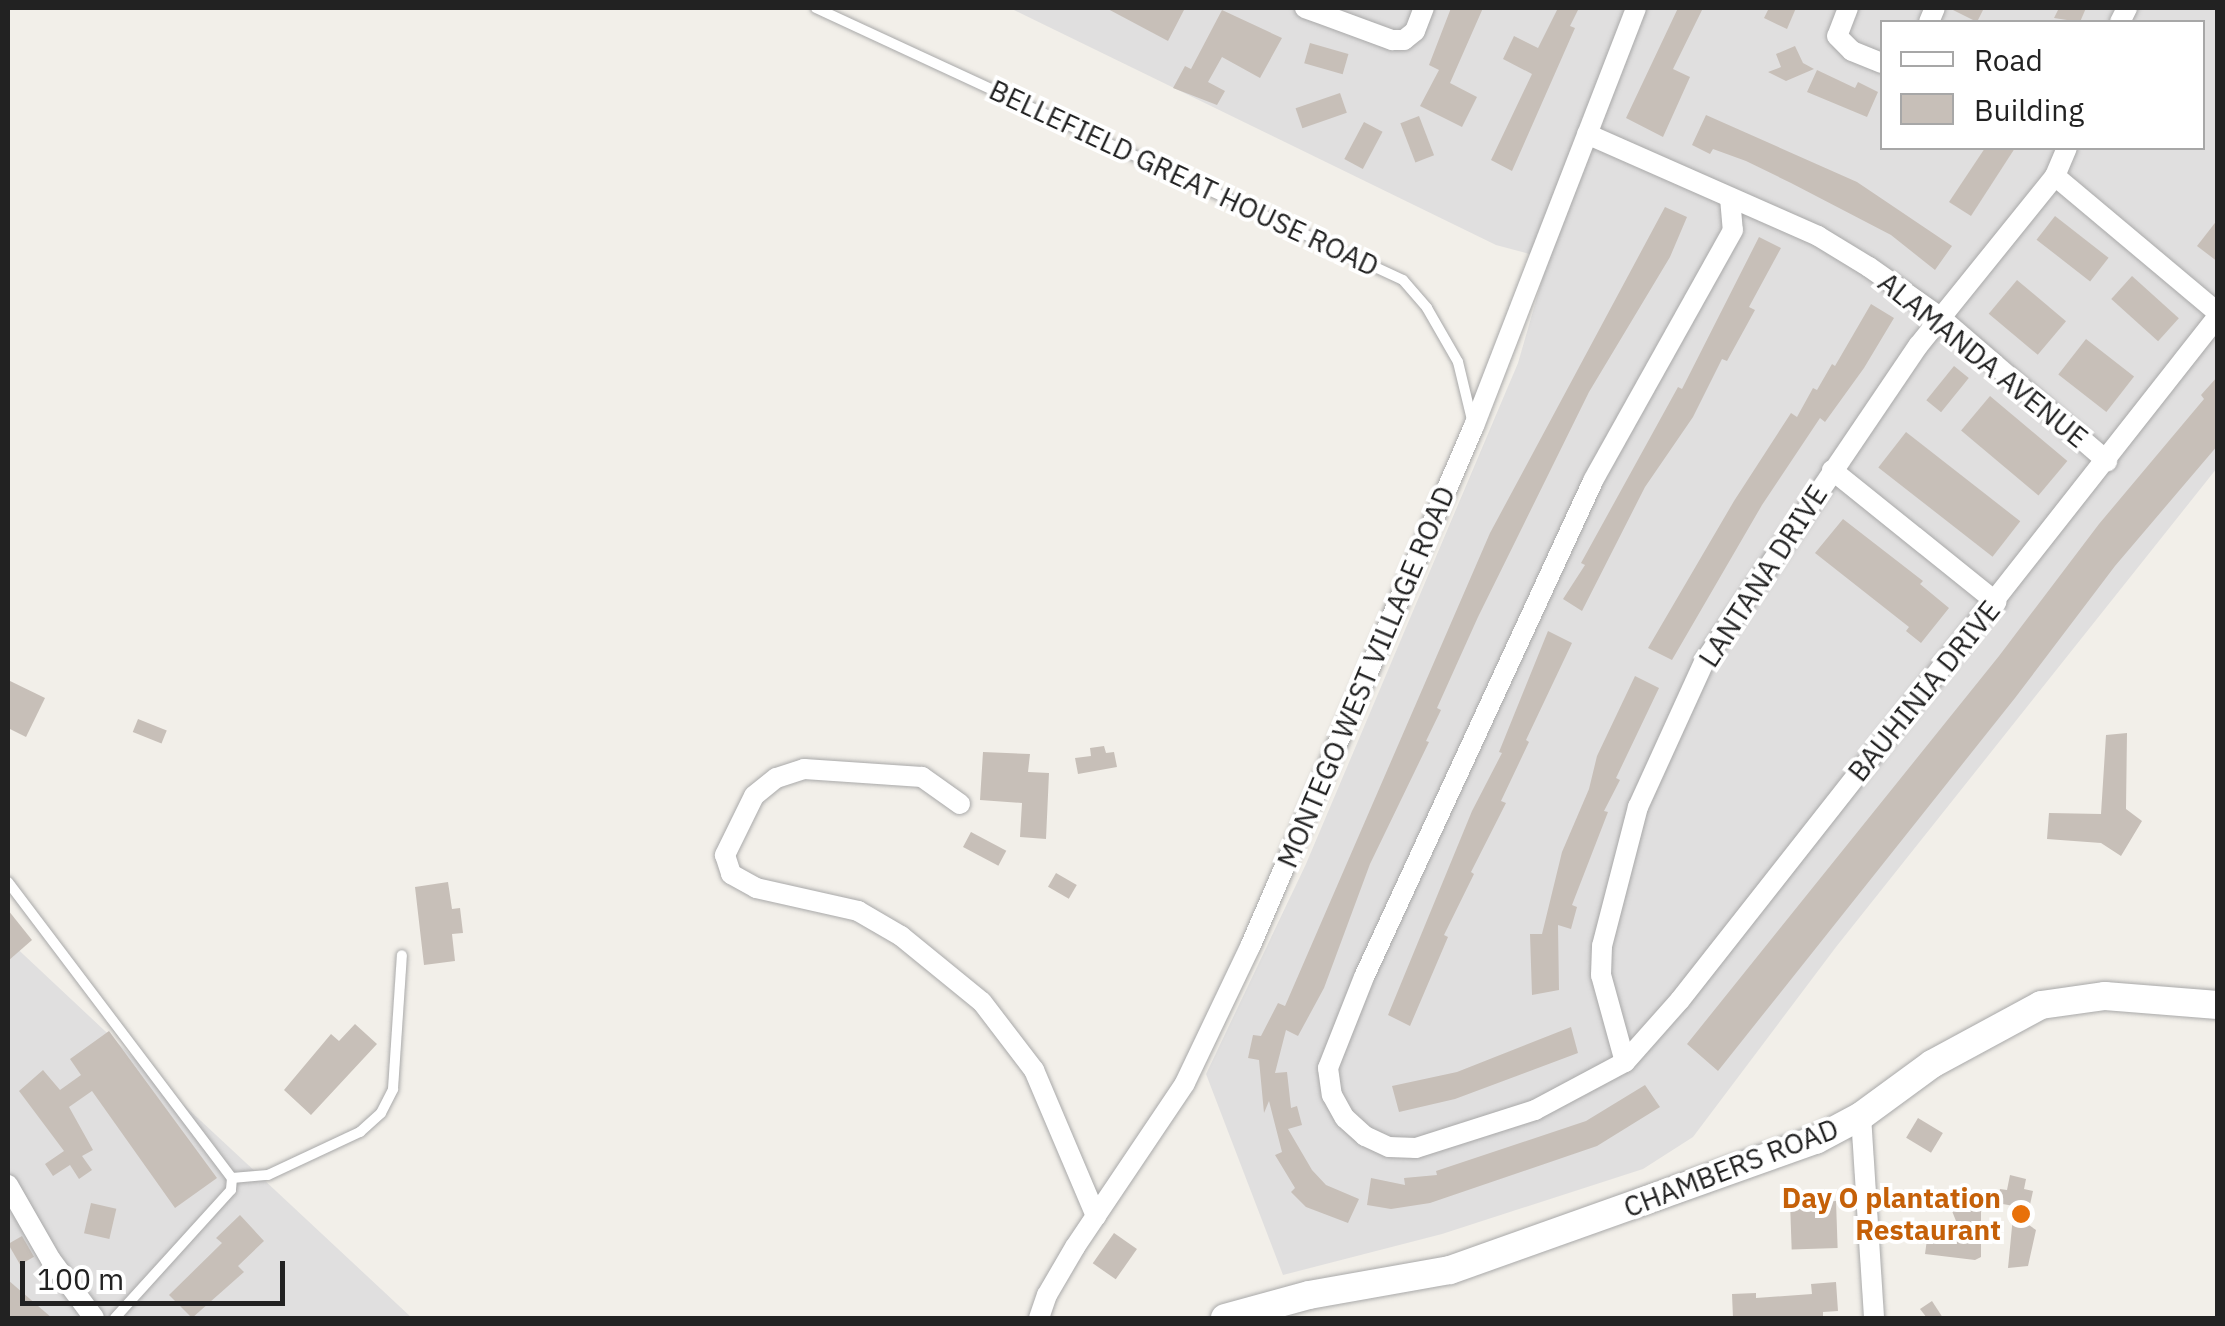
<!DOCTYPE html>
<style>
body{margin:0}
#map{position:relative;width:2225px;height:1326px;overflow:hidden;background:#f2efe9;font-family:"IBM Plex Sans",sans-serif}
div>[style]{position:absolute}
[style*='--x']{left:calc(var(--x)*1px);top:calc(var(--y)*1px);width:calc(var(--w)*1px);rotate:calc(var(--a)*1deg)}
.residential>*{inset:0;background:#e0dfdf}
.building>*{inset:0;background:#c7bfb8;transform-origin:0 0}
.roads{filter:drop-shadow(0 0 2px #a9a9a9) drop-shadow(0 0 2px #a9a9a9)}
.service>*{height:10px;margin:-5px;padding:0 5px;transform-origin:5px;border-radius:5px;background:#fff}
.minor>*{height:20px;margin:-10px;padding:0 10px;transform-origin:10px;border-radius:10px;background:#fff}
.tertiary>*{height:28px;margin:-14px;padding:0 14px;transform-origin:14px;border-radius:14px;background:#fff}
.dots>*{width:28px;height:28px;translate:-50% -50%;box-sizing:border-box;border:5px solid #fff;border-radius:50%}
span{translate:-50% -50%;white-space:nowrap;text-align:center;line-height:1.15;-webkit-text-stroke:8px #fff;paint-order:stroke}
.street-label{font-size:28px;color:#222}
.food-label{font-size:28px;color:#c56008;font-weight:700}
.right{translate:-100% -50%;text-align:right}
.frame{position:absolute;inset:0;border:10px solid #222;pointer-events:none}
.legend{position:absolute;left:1880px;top:20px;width:325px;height:130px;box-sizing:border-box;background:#fff;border:2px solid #a7a7a7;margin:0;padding:12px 18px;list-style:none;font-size:30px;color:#222}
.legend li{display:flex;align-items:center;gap:20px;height:50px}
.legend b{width:50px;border:2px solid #a7a7a7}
.scale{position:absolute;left:20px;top:1261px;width:265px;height:45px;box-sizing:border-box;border:5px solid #222;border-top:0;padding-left:12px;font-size:30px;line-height:35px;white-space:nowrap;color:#222;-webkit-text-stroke:8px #fff;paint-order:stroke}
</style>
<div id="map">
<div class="residential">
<div style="clip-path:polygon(evenodd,1010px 8px,2217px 8px,2217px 468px,1836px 947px,1693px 1137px,1643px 1169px,1442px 1234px,1283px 1275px,1206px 1074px,1306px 864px,1518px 363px,1548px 259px,1496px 245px,1010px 8px,1882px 22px,2202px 22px,2202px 148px,1882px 148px,1882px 22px)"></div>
<div style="clip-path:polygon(8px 940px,201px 1121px,412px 1318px,8px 1318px)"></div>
</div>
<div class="building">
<div style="clip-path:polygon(1106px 8px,1185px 8px,1168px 41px)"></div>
<div style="clip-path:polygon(1451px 8px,1483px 8px,1450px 83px,1477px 97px,1462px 127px,1420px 106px,1439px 70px,1429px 65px)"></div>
<div style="clip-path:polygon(1558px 8px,1579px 8px,1570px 26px,1575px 28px,1512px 171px,1491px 160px,1532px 74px,1503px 59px,1514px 36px,1538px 48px)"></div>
<div style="clip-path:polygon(1678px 8px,1703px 8px,1673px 69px,1690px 77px,1663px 137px,1626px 118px)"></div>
<div style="clip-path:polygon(1769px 8px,1796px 8px,1787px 29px,1764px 18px)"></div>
<div style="clip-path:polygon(1949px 8px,1984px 8px,1977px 22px)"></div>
<div style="clip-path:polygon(2059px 8px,2086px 8px,2080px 22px,2054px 18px)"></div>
<div style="clip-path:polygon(1222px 10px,1282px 38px,1260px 78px,1222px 57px,1208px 82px,1225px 91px,1217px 105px,1173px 88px,1185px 66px,1191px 69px)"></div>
<div style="left:1310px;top:43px;width:40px;height:21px;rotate:16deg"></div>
<div style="clip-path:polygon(1795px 46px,1803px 63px,1814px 69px,1786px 81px,1768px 72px,1781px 67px,1776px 54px)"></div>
<div style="clip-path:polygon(1817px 70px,1855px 88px,1858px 82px,1878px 92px,1867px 117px,1807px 92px)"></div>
<div style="left:1340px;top:93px;width:21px;height:47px;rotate:71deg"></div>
<div style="clip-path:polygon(1706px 115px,1857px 182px,1952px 246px,1935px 270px,1891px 235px,1791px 183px,1746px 161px,1713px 149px,1710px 154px,1692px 145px)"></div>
<div style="left:1419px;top:116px;width:42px;height:20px;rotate:69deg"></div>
<div style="left:1364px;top:122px;width:21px;height:42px;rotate:28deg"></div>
<div style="clip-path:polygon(1985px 148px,2015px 148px,1971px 216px,1949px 202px)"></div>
<div style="clip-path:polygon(1665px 207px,1687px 217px,1670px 257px,1589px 392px,1478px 617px,1437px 708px,1441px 710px,1426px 741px,1429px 742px,1370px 864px,1324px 988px,1298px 1036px,1286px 1030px,1275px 1073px,1287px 1072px,1291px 1108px,1297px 1106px,1302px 1125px,1288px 1129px,1312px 1170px,1326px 1185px,1359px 1199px,1348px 1223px,1306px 1207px,1291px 1192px,1295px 1188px,1275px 1155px,1282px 1152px,1269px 1101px,1264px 1113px,1259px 1060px,1248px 1058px,1253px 1035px,1261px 1036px,1278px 1003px,1285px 1006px,1490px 533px)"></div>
<div style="left:2055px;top:216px;width:68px;height:30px;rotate:38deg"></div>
<div style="clip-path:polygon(2218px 219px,2218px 262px,2197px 246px)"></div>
<div style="clip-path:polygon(1759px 237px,1781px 248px,1749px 307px,1755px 310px,1727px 361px,1722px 359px,1693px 417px,1645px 487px,1582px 611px,1563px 599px,1585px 565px,1581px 563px,1678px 387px,1682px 389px)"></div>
<div style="left:2132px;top:276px;width:63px;height:31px;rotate:42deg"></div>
<div style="left:2017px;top:280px;width:64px;height:44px;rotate:40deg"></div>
<div style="clip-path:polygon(1871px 304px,1894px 318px,1864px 368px,1825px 422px,1820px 418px,1762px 505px,1672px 660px,1648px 648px,1734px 501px,1791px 413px,1797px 417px,1813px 388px,1817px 390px,1832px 364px,1835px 366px)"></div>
<div style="left:2086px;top:339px;width:61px;height:45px;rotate:38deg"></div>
<div style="left:1954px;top:366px;width:19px;height:44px;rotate:39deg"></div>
<div style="clip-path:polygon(2218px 376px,2218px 445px,2115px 566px,2015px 698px,1718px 1071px,1687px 1044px,1999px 656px,2099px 524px,2204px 399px,2201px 395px)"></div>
<div style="left:1990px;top:396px;width:101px;height:45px;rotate:40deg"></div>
<div style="left:1906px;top:432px;width:145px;height:45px;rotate:38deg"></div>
<div style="clip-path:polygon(1843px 519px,1923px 581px,1920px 584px,1949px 608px,1921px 643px,1906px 631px,1909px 627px,1815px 553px)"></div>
<div style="clip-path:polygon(1548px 631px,1572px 643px,1526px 740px,1529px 742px,1501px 801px,1506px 803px,1471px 872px,1474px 874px,1444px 935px,1448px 937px,1410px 1026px,1388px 1015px,1472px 811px,1502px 753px,1499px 752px)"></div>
<div style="clip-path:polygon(1635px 676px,1659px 688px,1616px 778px,1620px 780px,1604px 811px,1608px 812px,1572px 905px,1577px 907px,1571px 929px,1558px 925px,1559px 990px,1532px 995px,1530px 934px,1542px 934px,1562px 852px,1589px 789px,1597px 756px)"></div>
<div style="clip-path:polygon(8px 680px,45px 698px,26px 737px,8px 728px)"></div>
<div style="left:138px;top:719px;width:31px;height:14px;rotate:22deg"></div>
<div style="clip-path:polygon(2127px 733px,2126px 809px,2142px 821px,2121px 856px,2101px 843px,2047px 839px,2049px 813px,2101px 814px,2106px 735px)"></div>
<div style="clip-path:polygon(1104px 746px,1106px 753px,1114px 752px,1117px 767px,1078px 774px,1075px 758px,1091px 756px,1090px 748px)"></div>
<div style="clip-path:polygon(983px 752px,1030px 754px,1028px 772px,1049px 773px,1046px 839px,1020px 837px,1022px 803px,980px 800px)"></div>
<div style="left:971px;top:832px;width:40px;height:17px;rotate:28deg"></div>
<div style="left:1056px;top:873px;width:24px;height:16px;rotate:30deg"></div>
<div style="clip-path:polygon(448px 882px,452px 909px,460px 908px,463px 933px,452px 934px,455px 961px,424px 965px,415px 887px)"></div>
<div style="clip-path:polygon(8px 910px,32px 940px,8px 961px)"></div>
<div style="clip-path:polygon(355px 1024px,377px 1044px,311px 1115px,284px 1090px,331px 1034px,339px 1041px)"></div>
<div style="clip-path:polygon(1571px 1027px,1578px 1053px,1455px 1099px,1399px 1112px,1392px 1086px,1457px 1072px)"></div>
<div style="clip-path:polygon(109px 1031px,217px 1178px,175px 1208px,92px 1091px,69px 1107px,93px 1150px,82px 1156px,92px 1170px,79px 1179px,70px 1165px,53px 1176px,45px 1164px,64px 1151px,19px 1091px,43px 1070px,60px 1090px,81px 1075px,70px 1059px)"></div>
<div style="clip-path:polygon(1645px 1085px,1660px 1107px,1597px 1146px,1430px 1203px,1391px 1209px,1367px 1205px,1371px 1178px,1405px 1185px,1404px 1178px,1437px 1175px,1436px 1171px,1586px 1121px)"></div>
<div style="left:1918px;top:1118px;width:29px;height:23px;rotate:31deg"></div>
<div style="clip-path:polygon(2010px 1175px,2026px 1179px,2024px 1189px,2033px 1191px,2026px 1223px,2036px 1230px,2028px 1266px,2008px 1268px,2014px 1206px,1997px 1203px,2000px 1189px,2007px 1190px)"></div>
<div style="clip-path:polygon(1973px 1191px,1981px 1210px,1981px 1257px,1975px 1260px,1925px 1254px,1928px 1232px,1962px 1236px,1948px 1201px)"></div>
<div style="left:1836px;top:1201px;width:47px;height:46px;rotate:88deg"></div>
<div style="left:91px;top:1203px;width:26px;height:31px;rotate:13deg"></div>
<div style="clip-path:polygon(240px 1215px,264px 1241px,238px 1266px,244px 1272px,192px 1318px,169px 1295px,222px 1243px,216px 1238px)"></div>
<div style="left:1114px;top:1233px;width:28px;height:37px;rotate:35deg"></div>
<div style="left:22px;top:1236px;width:24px;height:16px;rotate:60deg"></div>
<div style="clip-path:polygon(8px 1280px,52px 1318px,8px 1318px)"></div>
<div style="clip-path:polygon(1836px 1282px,1838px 1311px,1823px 1312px,1823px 1318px,1733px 1318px,1732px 1294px,1756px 1293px,1756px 1298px,1812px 1294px,1811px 1284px)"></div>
<div style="clip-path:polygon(1932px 1301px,1943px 1318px,1927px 1318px,1920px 1309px)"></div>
</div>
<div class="roads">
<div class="service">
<div style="--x:816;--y:8;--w:647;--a:24.86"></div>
<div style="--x:1403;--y:280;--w:37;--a:49"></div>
<div style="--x:1427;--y:308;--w:62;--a:60.1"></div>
<div style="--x:1458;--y:362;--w:60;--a:76.4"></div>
<div style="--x:8;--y:882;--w:371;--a:52.9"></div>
<div style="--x:232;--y:1178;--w:12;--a:95"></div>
<div style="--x:231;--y:1190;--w:173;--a:132.2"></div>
<div style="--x:232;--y:1178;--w:36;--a:-5"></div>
<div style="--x:268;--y:1175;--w:102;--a:-25.1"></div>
<div style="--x:360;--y:1132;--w:28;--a:-42"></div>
<div style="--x:381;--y:1113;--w:27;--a:-63"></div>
<div style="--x:393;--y:1089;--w:134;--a:-86.2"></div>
</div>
<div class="minor">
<div style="--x:1305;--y:8;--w:93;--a:20.2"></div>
<div style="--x:1392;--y:40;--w:12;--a:0"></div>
<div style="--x:1404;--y:40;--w:14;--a:-39"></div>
<div style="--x:1415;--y:31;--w:25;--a:-69"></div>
<div style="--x:1848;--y:8;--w:30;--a:111"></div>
<div style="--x:1837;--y:36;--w:21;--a:45"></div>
<div style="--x:1852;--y:51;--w:32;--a:22"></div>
<div style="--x:1929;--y:22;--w:15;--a:-67"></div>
<div style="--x:2120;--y:22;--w:16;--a:-63"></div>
<div style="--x:1587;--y:134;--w:253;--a:23.8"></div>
<div style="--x:1818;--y:236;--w:60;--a:31.3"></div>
<div style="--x:1869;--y:267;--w:87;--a:35.2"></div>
<div style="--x:1940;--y:317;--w:221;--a:40.8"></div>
<div style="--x:2055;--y:176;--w:213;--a:40"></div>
<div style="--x:1730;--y:198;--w:32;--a:85"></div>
<div style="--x:1733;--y:230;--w:287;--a:119.2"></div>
<div style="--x:1593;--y:481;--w:546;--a:114.78"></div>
<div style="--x:1364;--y:977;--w:98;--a:111.6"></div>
<div style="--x:1328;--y:1068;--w:27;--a:82"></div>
<div style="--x:1332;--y:1095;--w:26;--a:61"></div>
<div style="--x:1345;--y:1118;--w:27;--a:42"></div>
<div style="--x:1365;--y:1136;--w:26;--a:25"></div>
<div style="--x:1389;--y:1147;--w:27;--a:2"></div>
<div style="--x:1416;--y:1148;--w:125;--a:-17.7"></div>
<div style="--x:1535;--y:1110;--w:102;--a:-28.1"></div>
<div style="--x:1625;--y:1062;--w:83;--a:-48.4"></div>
<div style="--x:1680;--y:1000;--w:870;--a:-51.81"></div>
<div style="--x:1832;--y:470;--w:211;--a:38.8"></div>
<div style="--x:960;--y:804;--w:47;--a:-144.6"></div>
<div style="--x:922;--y:777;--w:118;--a:-176.1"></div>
<div style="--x:804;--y:769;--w:29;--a:162"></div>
<div style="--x:776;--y:778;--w:28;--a:141"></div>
<div style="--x:754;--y:796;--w:66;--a:116.2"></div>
<div style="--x:725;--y:855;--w:20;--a:72"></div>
<div style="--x:731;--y:874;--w:29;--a:29"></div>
<div style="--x:756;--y:888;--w:105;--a:12.7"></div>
<div style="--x:858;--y:911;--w:50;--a:30.2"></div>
<div style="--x:901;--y:936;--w:104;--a:39.2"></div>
<div style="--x:982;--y:1002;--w:86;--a:52.6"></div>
<div style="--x:1034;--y:1070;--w:159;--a:67"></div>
<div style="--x:1625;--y:1062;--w:90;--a:-105.4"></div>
<div style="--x:1601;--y:975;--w:29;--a:-88"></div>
<div style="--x:1602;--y:946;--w:144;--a:-75.5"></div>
<div style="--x:1638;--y:807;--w:159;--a:-65.5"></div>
<div style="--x:1704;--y:662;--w:382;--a:-55.9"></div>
<div style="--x:1918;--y:346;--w:218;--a:-51.1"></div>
<div style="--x:2055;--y:176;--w:30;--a:-67"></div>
<div style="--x:1861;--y:1116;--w:202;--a:86.3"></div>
<div style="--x:8;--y:1185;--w:86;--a:60.2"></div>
<div style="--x:51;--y:1260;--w:72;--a:53.4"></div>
<div style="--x:1039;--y:1318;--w:24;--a:-71"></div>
<div style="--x:1047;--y:1295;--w:56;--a:-59.7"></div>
<div style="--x:1075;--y:1247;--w:197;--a:-56.1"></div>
<div style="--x:1185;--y:1083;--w:151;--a:-64.5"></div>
<div style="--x:1250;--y:947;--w:567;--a:-66.74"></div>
<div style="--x:1474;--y:426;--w:448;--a:-68.8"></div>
</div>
<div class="tertiary">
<div style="--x:1225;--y:1318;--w:87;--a:-15.3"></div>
<div style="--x:1309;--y:1295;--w:143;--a:-10.1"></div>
<div style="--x:1450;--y:1270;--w:388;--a:-19.6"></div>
<div style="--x:1816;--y:1140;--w:51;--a:-28.1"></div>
<div style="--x:1861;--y:1116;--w:88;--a:-36.2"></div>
<div style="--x:1932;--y:1064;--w:124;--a:-28.4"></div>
<div style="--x:2041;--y:1005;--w:65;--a:-8"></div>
<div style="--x:2105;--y:996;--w:113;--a:4.6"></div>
</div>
</div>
<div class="dots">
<div style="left:2021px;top:1214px;background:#e8710a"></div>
</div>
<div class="street-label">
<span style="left:1184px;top:178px;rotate:25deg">BELLEFIELD GREAT HOUSE ROAD</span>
<span style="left:1983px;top:360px;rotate:39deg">ALAMANDA AVENUE</span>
<span style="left:1763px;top:576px;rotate:-57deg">LANTANA DRIVE</span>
<span style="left:1366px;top:677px;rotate:-67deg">MONTEGO WEST VILLAGE ROAD</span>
<span style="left:1924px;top:691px;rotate:-51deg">BAUHINIA DRIVE</span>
<span style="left:1731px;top:1168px;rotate:-21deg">CHAMBERS ROAD</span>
</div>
<div class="food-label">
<span class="right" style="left:2001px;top:1214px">Day O plantation<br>Restaurant</span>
</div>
<div class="frame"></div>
<ul class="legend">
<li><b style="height:12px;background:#fff"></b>Road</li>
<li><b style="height:28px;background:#c7bfb8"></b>Building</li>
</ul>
<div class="scale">100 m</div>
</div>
